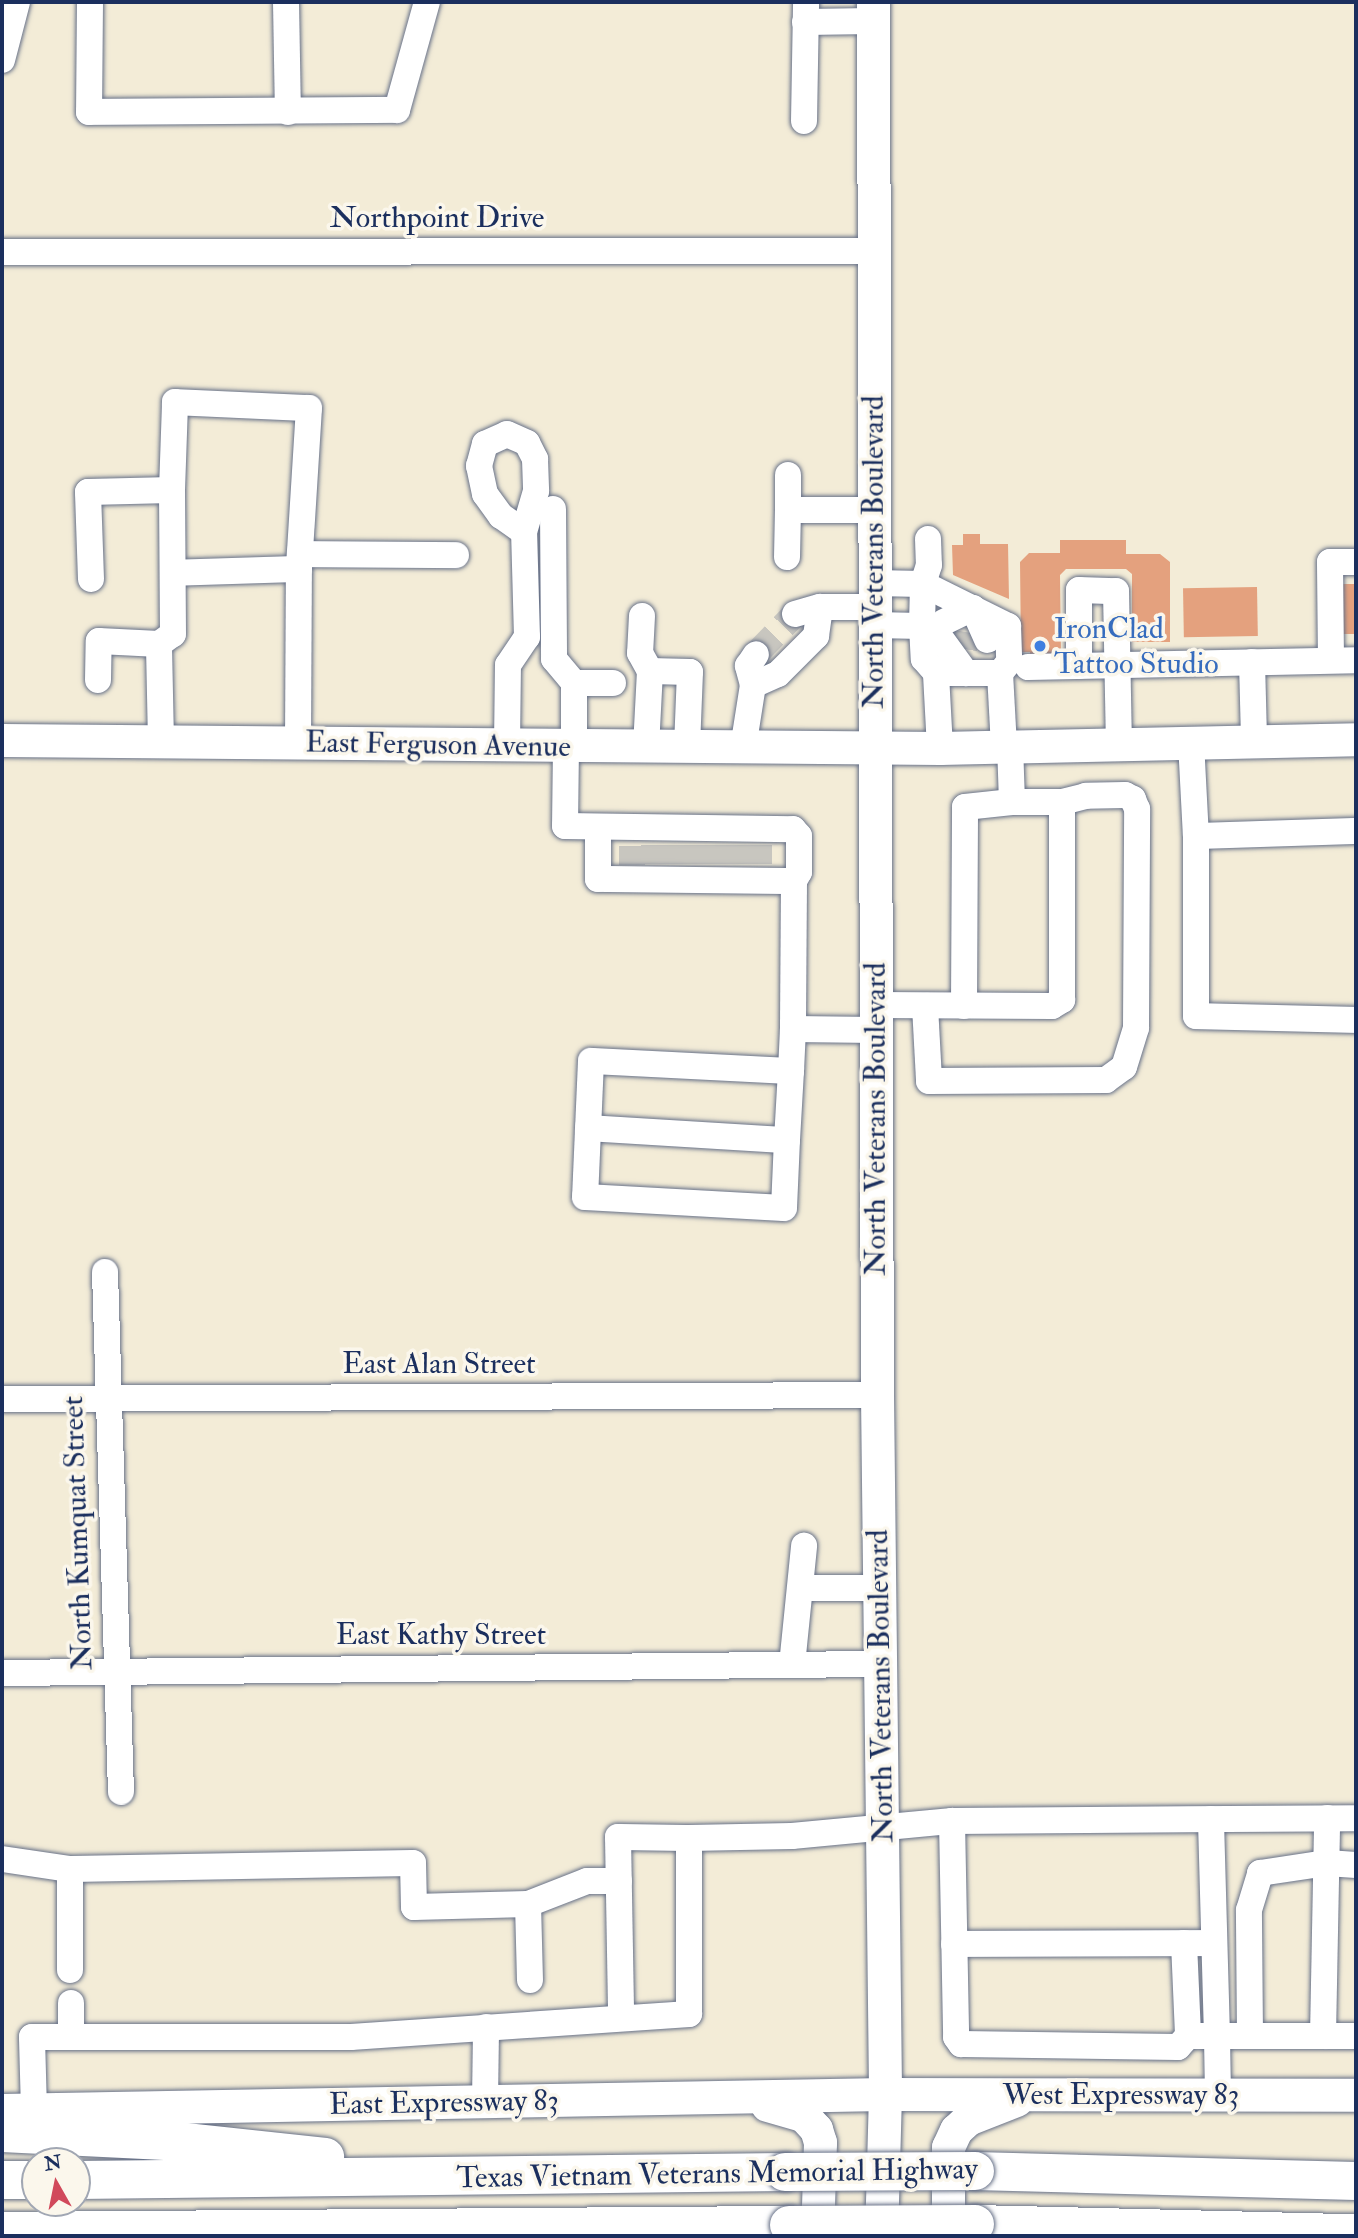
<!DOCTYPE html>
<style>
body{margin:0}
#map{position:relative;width:1358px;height:2238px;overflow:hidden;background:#f3ecd7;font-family:"IM FELL Double Pica",serif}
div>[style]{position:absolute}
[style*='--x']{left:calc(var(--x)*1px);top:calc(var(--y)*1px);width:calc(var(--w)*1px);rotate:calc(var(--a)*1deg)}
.building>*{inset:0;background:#e4a17e;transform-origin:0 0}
.minor-tunnel>*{height:26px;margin-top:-13px;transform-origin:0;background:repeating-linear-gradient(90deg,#c8c6bf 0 26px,transparent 0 39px)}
.roads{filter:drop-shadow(0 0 2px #677188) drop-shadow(0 0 2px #677188)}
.minor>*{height:26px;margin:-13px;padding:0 13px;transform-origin:13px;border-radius:13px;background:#fff}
.major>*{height:33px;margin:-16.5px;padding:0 16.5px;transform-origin:16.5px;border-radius:16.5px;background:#fff}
.highway>*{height:38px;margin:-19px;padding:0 19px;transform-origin:19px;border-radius:19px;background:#fff}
.bridges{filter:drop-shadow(0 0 2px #677188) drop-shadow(0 0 2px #677188)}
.highway-bridge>*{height:38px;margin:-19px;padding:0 19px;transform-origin:19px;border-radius:19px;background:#fff}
.dots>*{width:19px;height:19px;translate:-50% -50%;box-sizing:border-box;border:4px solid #fbf7ec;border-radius:50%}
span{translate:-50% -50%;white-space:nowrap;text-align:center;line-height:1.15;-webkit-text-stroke:7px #fbf7ec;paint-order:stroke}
.street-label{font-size:30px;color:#1b2f5e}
.shop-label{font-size:30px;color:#366cbe}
.left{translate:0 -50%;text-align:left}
.frame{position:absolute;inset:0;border:4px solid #1b2f5e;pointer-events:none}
.north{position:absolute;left:21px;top:2147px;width:70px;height:70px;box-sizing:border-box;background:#fbf7ec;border:2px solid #a1a7b3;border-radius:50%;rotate:351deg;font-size:19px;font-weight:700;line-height:28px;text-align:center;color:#1b2f5e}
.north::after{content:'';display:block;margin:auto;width:24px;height:32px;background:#d1495b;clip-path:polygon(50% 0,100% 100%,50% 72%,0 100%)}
</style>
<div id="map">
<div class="building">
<div style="clip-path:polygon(963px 534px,980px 534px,980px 544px,1008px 544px,1009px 599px,953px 575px,952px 545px,963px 545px)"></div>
<div style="clip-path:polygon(1060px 540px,1126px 540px,1126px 554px,1160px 554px,1170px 562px,1170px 642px,1132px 642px,1132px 574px,1126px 569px,1066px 569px,1060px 575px,1061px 658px,1030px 658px,1030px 652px,1021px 652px,1020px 562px,1029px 553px,1060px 553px)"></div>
<div style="left:1339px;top:584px;width:17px;height:50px"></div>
<div style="left:1257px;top:587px;width:49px;height:74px;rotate:89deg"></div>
</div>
<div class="minor-tunnel">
<div style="--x:964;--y:649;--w:17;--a:-80"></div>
<div style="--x:756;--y:654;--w:56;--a:-45.7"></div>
<div style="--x:654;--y:845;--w:19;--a:90"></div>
<div style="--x:675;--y:845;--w:19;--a:90"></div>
<div style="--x:697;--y:845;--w:19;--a:90"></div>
<div style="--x:717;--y:845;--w:19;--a:90"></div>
<div style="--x:738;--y:845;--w:19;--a:90"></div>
<div style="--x:759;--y:845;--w:19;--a:90"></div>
<div style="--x:632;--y:846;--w:19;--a:90"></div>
</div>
<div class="roads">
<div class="minor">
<div style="--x:90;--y:2;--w:110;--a:90.5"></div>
<div style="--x:89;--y:112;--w:308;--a:-0.4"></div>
<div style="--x:397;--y:110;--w:112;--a:-74.5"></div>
<div style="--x:286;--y:2;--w:110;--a:89"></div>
<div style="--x:805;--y:22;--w:68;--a:-0.8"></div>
<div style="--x:2;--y:60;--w:60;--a:-75.5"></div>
<div style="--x:804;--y:121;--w:119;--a:-89"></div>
<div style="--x:2;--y:252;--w:871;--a:-0.07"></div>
<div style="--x:788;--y:475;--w:35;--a:90"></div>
<div style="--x:788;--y:510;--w:85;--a:0"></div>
<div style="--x:553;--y:509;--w:150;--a:89.6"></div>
<div style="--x:554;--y:659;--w:31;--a:50"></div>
<div style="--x:928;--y:539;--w:26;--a:88"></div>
<div style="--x:929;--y:565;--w:20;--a:108"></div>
<div style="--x:923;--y:584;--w:95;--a:26.3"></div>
<div style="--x:1008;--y:626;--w:36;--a:88"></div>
<div style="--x:1009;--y:662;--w:14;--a:129"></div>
<div style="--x:300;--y:554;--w:156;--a:0.4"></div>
<div style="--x:787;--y:557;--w:47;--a:-88.8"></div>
<div style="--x:91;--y:579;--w:87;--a:-92"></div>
<div style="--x:88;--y:492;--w:84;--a:-1.4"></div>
<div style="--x:874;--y:583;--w:49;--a:1.2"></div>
<div style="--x:923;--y:584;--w:42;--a:91.4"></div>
<div style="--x:922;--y:626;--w:48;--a:-178.8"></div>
<div style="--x:973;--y:608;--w:35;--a:66"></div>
<div style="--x:795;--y:614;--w:26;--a:-16"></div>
<div style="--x:642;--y:616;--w:37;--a:93"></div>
<div style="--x:640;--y:653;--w:21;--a:61"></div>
<div style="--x:650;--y:671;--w:76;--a:93"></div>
<div style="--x:944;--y:622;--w:32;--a:-26"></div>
<div style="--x:922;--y:626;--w:33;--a:87"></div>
<div style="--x:924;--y:659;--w:18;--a:49"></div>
<div style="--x:942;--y:640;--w:41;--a:54"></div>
<div style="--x:1331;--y:660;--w:98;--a:-90.6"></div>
<div style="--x:1330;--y:562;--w:26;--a:0"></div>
<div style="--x:1252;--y:662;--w:79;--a:88.5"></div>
<div style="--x:1079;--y:666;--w:76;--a:-90"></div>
<div style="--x:1079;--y:590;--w:37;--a:2"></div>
<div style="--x:1116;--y:591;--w:153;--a:88.9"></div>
<div style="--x:1028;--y:667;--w:328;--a:-1.2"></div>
<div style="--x:650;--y:671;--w:40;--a:1.4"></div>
<div style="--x:690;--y:672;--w:76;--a:92.3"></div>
<div style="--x:98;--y:680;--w:39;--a:-89"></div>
<div style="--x:99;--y:641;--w:60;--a:2.9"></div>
<div style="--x:753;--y:685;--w:20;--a:-105"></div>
<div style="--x:748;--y:666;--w:14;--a:-56"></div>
<div style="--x:161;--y:742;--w:98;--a:-91.2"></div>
<div style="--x:159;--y:644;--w:17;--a:-36"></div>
<div style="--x:173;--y:634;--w:144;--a:-90.4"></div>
<div style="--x:172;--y:490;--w:88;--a:-88"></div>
<div style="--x:175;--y:402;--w:134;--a:2.6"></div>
<div style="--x:309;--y:408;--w:161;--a:93.6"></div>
<div style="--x:299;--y:569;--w:126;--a:178.2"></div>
<div style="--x:1191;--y:742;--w:94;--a:87"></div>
<div style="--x:1196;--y:836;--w:180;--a:90"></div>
<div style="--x:1196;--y:1016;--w:160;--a:1.4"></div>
<div style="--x:298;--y:744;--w:175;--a:-89.7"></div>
<div style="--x:507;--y:745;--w:80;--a:-89.3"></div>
<div style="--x:508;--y:665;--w:34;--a:-56"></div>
<div style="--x:527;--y:637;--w:105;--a:-91.6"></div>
<div style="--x:524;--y:532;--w:28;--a:-145"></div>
<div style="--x:501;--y:516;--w:27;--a:-126"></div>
<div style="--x:485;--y:494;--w:29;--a:-102"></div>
<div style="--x:479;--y:466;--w:23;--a:-75"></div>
<div style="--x:485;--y:444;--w:24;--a:-24"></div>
<div style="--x:507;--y:434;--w:22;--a:24"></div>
<div style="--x:527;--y:443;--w:18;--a:63"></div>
<div style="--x:535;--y:459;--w:32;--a:88"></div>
<div style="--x:536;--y:491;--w:43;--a:106.3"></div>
<div style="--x:566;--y:746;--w:80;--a:90.7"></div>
<div style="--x:565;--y:826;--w:228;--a:0.8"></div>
<div style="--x:793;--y:829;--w:9;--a:49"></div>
<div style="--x:799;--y:836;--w:36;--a:90"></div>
<div style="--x:799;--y:872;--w:10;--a:119"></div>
<div style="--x:794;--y:881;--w:148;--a:90.4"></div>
<div style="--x:793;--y:1029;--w:83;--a:0.7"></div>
<div style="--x:574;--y:746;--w:63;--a:-90"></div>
<div style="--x:574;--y:683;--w:39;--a:0"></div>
<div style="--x:743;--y:748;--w:64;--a:-81"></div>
<div style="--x:753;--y:685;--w:27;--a:-24"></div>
<div style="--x:778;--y:674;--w:54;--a:-45"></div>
<div style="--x:816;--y:636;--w:29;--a:-82"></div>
<div style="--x:820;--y:607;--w:54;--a:0"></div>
<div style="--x:940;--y:748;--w:75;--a:-93.1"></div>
<div style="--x:936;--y:673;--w:64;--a:0"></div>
<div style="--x:1000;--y:673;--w:74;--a:86.9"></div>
<div style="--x:598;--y:827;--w:52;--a:90"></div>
<div style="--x:598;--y:879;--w:196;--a:0.6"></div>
<div style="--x:1196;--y:836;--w:160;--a:-1.8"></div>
<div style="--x:876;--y:1005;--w:176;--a:0.3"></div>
<div style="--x:1052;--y:1006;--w:12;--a:-31"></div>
<div style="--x:1062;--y:1000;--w:198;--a:-90"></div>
<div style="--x:1062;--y:802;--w:50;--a:180"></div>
<div style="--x:1012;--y:802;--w:56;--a:-92"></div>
<div style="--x:925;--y:1006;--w:75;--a:86.9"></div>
<div style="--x:929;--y:1081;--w:177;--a:-0.3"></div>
<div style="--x:1106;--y:1080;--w:22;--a:-36"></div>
<div style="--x:1124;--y:1067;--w:41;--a:-72.9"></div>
<div style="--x:1136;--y:1028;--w:219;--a:-89.7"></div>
<div style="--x:1137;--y:809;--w:11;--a:-112"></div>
<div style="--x:1133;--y:799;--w:9;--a:-153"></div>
<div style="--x:1125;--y:795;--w:39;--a:179"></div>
<div style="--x:1086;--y:796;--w:25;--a:166"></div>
<div style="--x:964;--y:1006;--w:199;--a:-89.7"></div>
<div style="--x:965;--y:807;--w:47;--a:-6.1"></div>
<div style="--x:791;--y:1071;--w:200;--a:-177.1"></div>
<div style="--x:591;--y:1061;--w:136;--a:92.5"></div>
<div style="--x:585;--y:1197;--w:199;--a:3.2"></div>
<div style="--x:784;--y:1208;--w:68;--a:-87.5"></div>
<div style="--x:787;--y:1140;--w:69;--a:-86.7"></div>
<div style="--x:791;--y:1071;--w:42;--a:-87.3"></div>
<div style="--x:588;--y:1128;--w:199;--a:3.5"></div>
<div style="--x:105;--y:1272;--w:520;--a:88.24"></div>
<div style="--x:2;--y:1399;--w:875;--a:-0.26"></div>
<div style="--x:803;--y:1588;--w:76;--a:0"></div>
<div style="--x:792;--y:1665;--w:120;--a:-84.2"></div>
<div style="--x:2;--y:1673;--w:878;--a:-0.59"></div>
<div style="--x:952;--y:1821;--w:216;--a:88.9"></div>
<div style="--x:956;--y:2037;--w:9;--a:54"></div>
<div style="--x:961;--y:2044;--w:217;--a:0.8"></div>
<div style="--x:1178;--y:2047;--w:15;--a:-48"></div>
<div style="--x:1188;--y:2036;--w:29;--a:0"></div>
<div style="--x:1217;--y:2036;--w:217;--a:-91.6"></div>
<div style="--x:689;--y:1838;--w:103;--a:-1.1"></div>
<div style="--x:792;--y:1836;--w:161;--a:-5.4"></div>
<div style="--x:952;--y:1821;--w:404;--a:-0.4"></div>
<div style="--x:2;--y:1859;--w:69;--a:8.4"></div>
<div style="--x:528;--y:1904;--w:63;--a:-21.3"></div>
<div style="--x:587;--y:1881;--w:32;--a:0"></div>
<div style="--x:1184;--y:1943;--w:93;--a:87.5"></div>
<div style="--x:954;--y:1944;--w:260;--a:-0.2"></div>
<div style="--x:70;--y:1970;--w:101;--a:-90"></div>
<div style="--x:70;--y:1869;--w:343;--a:-1"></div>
<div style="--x:413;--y:1863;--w:44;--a:88.7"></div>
<div style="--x:414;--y:1907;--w:114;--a:-1.5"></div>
<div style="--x:528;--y:1904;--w:76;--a:88.5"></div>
<div style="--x:71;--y:2003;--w:34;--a:90"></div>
<div style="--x:1250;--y:2036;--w:126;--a:-90.5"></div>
<div style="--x:1249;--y:1910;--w:39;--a:-73"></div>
<div style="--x:1260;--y:1873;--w:68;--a:-8.5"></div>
<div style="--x:1327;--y:1863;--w:29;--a:4"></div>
<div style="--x:1323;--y:2036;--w:218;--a:-88.9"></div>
<div style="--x:1218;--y:2095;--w:59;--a:-91"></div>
<div style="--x:1217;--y:2036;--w:139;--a:0"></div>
<div style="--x:485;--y:2102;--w:75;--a:-89.2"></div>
<div style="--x:34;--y:2110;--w:73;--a:-91.6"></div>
<div style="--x:32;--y:2037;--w:319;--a:0"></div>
<div style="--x:351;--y:2037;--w:339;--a:-3.9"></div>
<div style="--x:689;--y:2014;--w:176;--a:-90"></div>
<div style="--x:689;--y:1838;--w:71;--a:-179.2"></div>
<div style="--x:618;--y:1837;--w:179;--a:89"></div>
</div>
<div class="major">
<div style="--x:873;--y:2;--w:1393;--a:89.84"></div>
<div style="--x:877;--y:1395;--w:699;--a:89.34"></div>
<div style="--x:885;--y:2094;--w:142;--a:91.6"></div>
<div style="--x:2;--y:740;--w:938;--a:0.49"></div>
<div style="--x:940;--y:748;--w:416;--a:-1.2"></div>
<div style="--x:767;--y:2105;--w:37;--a:16"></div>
<div style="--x:803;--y:2115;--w:19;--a:47"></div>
<div style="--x:816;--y:2129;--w:14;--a:73"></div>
<div style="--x:820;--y:2142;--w:94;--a:91.8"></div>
<div style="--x:2;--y:2110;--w:883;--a:-1.04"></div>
<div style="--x:885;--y:2094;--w:471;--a:0.1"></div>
<div style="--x:948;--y:2236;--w:89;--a:-90"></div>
<div style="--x:948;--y:2147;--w:19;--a:-65"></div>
<div style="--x:956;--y:2130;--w:16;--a:-43"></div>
<div style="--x:968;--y:2119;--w:52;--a:-21.6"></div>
</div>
<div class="highway">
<div style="--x:2;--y:2133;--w:183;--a:2.8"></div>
<div style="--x:185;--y:2142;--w:141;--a:6.1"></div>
<div style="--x:975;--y:2171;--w:381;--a:1.5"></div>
<div style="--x:2;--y:2180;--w:33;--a:0"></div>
<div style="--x:77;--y:2180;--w:708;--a:-0.65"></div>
<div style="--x:975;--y:2224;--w:381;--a:1.4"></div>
<div style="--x:2;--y:2231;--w:787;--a:-0.44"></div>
</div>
</div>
<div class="bridges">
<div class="highway-bridge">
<div style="--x:785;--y:2172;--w:190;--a:-0.3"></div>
<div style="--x:789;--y:2225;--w:186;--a:-0.3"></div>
</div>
</div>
<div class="dots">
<div style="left:1040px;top:646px;background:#3f7fe0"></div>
</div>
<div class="street-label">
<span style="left:437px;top:218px">Northpoint Drive</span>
<span style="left:874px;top:552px;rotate:-90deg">North Veterans Boulevard</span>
<span style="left:438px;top:745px;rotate:1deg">East Ferguson Avenue</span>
<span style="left:876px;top:1119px;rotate:-90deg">North Veterans Boulevard</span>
<span style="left:439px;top:1364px">East Alan Street</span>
<span style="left:78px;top:1533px;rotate:-92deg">North Kumquat Street</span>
<span style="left:441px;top:1635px">East Kathy Street</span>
<span style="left:881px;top:1686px;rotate:-91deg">North Veterans Boulevard</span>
<span style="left:1121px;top:2095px">West Expressway 83</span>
<span style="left:444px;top:2103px;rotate:-1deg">East Expressway 83</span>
<span style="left:717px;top:2174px;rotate:-1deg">Texas Vietnam Veterans Memorial Highway</span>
</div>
<div class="shop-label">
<span class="left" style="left:1054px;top:646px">IronClad<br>Tattoo Studio</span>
</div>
<div class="frame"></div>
<div class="north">N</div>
</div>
